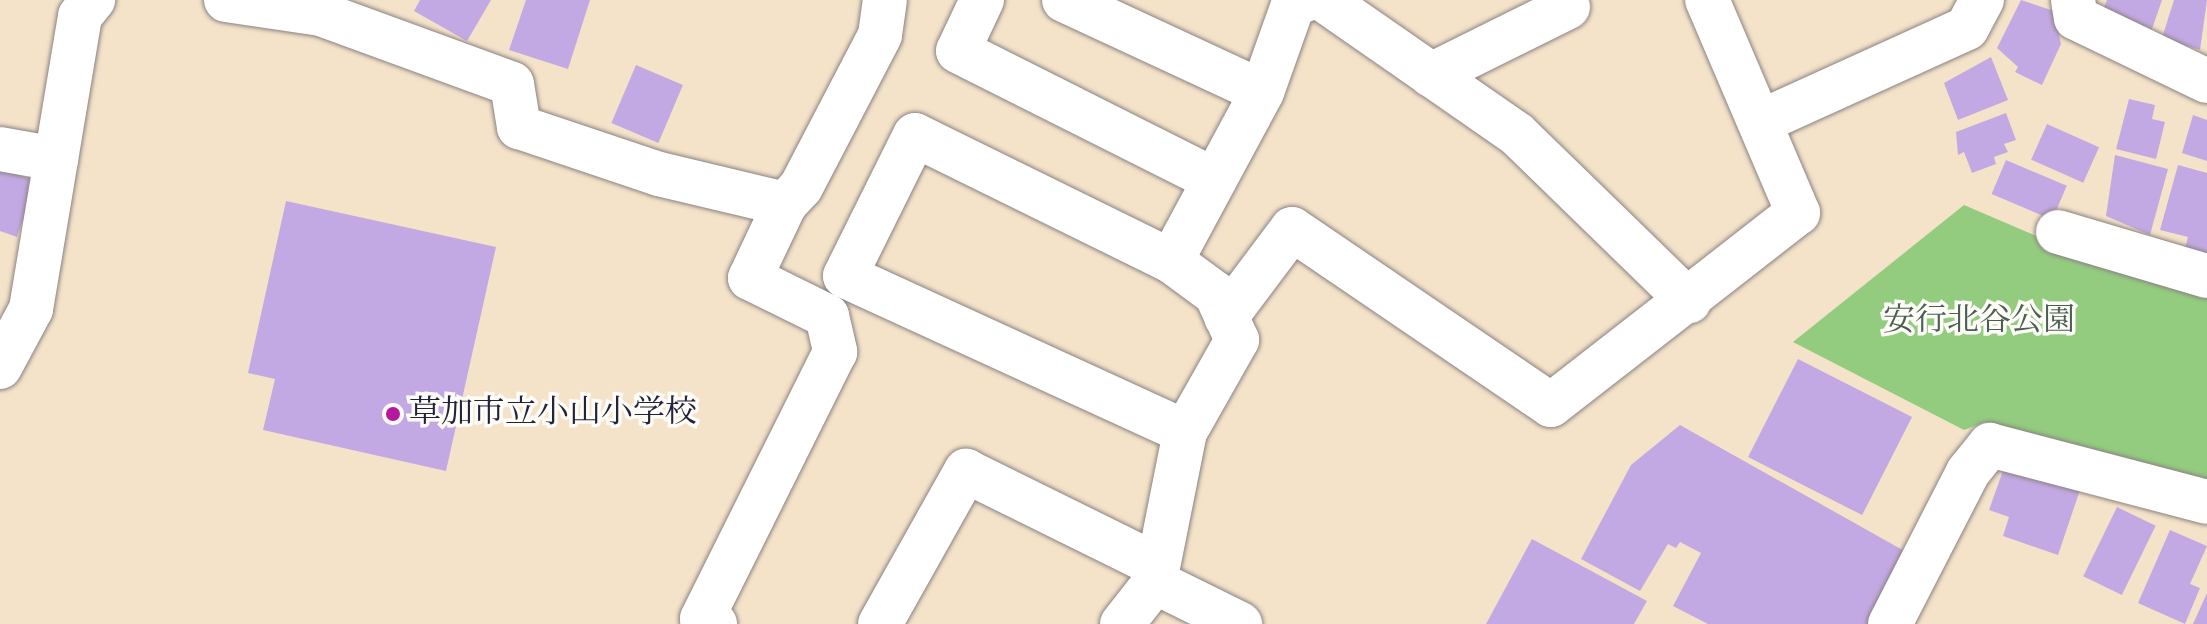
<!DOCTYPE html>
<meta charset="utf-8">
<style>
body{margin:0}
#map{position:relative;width:2207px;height:624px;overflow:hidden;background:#f4e3c9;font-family:"Old Standard TT","Noto Serif JP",serif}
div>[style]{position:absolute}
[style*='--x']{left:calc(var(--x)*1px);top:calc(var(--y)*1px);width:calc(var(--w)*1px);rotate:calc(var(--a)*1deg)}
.green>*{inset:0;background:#93cc7f}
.building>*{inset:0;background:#c3a9e3;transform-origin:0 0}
.roads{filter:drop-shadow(0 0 2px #8b8282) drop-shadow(0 0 2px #8b8282)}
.minor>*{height:44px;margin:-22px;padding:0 22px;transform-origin:22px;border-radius:22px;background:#fff}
.dots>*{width:22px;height:22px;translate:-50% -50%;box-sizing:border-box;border:4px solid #fdfcf7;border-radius:50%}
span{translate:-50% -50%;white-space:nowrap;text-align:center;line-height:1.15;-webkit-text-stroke:7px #fdfcf7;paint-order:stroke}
.park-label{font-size:32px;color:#4a5e53}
.poi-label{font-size:32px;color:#22223b}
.left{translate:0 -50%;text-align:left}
</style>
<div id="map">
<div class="green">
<div style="clip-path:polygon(1964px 205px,2060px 246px,2207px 289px,2207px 487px,1985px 422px,1964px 430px,1793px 342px)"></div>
</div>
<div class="building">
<div style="clip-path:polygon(420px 0,491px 0,467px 41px,414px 11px)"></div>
<div style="clip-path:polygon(526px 0,590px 0,568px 69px,509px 50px)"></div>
<div style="clip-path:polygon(2021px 0,2054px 11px,2061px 44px,2042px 85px,2015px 72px,2018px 67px,1997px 48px)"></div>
<div style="clip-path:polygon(2107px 0,2162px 0,2152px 29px,2102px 12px)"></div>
<div style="clip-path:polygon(2174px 0,2207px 0,2200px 50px,2162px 38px)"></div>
<div style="clip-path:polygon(1991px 57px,2008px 100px,1958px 120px,1944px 83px)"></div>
<div style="left:636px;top:65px;width:51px;height:63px;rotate:23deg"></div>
<div style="clip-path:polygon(2129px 99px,2155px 105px,2152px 119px,2165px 122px,2156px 159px,2116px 149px)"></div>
<div style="clip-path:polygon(2006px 113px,2016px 140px,2004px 144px,2008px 152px,1994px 157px,1996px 164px,1972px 173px,1964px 152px,1958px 155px,1956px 132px)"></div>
<div style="clip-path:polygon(2193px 115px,2207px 120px,2207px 161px,2182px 153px)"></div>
<div style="left:2047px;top:124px;width:57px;height:39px;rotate:24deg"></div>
<div style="clip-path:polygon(2115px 155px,2168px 169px,2150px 235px,2106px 216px)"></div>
<div style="left:2006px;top:160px;width:66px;height:37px;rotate:23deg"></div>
<div style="clip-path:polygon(2178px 165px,2207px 173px,2207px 253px,2185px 248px,2188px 237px,2160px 230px)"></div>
<div style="clip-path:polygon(0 168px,36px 181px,17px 237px,0 231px)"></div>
<div style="clip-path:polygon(286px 201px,496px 247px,446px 471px,263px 430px,275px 379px,248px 373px)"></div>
<div style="left:1798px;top:359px;width:128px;height:110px;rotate:27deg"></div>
<div style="clip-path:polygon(1680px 425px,1908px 553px,1871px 624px,1708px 624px,1673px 606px,1701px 553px,1680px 542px,1676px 548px,1668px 544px,1640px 591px,1581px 559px,1631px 465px)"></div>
<div style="clip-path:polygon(2005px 465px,2080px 490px,2058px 555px,2003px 536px,2009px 517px,1989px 510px)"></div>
<div style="left:2117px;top:507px;width:43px;height:77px;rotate:26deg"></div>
<div style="clip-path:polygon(2170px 530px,2207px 546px,2190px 584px,2200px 588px,2185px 624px,2138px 603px)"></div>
<div style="clip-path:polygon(1532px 539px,1647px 601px,1634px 624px,1486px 624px)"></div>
<div style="clip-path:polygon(2207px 593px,2207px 624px,2193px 624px)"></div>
</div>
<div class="roads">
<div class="minor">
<div style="--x:226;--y:0;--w:96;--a:8.4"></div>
<div style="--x:321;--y:14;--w:203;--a:20.1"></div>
<div style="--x:512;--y:84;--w:44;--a:80.8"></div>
<div style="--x:519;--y:127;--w:148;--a:18.6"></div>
<div style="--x:659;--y:174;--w:130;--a:13.4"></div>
<div style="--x:785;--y:204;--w:82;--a:115.3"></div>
<div style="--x:750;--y:278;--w:86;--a:26.3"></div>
<div style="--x:827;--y:316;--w:37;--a:77"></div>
<div style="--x:835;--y:352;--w:298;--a:116.5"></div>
<div style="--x:702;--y:619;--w:14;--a:21"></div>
<div style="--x:982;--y:0;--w:56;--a:115.2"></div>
<div style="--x:958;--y:51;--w:287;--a:26.7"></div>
<div style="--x:1064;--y:0;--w:218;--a:24.9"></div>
<div style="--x:1324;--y:0;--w:235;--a:34.8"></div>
<div style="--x:1517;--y:134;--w:240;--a:44.2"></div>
<div style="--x:2073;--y:0;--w:18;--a:81"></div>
<div style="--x:2076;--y:18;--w:145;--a:25.7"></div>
<div style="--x:1431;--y:75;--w:153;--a:-26.4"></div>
<div style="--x:1760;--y:122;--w:227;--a:-24.4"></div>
<div style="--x:1967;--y:28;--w:32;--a:-62"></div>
<div style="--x:0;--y:149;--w:57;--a:10.1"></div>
<div style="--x:785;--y:204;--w:23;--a:-47"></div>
<div style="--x:801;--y:187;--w:171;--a:-62.5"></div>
<div style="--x:880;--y:35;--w:35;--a:-82"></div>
<div style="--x:2058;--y:232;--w:155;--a:16.5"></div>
<div style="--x:1171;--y:261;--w:285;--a:-153.8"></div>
<div style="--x:915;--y:135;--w:157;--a:116.4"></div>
<div style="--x:845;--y:276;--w:374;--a:24.6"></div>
<div style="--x:1226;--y:317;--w:110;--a:-53.1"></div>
<div style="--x:1292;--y:229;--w:313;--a:34.2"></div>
<div style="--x:1551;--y:405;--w:313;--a:-37.9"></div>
<div style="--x:1798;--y:213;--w:232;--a:-113.1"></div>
<div style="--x:0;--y:367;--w:66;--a:-61.9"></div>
<div style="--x:31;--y:309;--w:297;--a:-80.5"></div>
<div style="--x:80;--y:16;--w:21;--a:-51"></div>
<div style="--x:1155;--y:582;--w:95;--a:26.3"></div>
<div style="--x:880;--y:624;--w:176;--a:-60.7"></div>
<div style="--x:966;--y:471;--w:214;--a:26.3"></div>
<div style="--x:1122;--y:624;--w:53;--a:-51.8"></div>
<div style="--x:1155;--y:582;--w:153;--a:-78.7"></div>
<div style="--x:1185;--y:432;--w:106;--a:-60.5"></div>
<div style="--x:1237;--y:340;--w:51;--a:-114.5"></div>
<div style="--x:1216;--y:294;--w:56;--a:-143.7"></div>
<div style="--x:1171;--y:261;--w:192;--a:-61.7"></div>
<div style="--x:1262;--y:92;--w:92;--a:-70.4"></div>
<div style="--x:1293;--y:5;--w:13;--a:-23"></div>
<div style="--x:1890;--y:624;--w:171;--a:-62.8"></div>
<div style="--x:1968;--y:472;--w:35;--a:-51"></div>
<div style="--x:1990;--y:445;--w:224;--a:14.7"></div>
</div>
</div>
<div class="dots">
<div style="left:393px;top:414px;background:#b5179e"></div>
</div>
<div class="park-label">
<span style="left:1979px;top:322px">安行北谷公園</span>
</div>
<div class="poi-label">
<span class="left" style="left:409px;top:414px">草加市立小山小学校</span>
</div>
</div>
